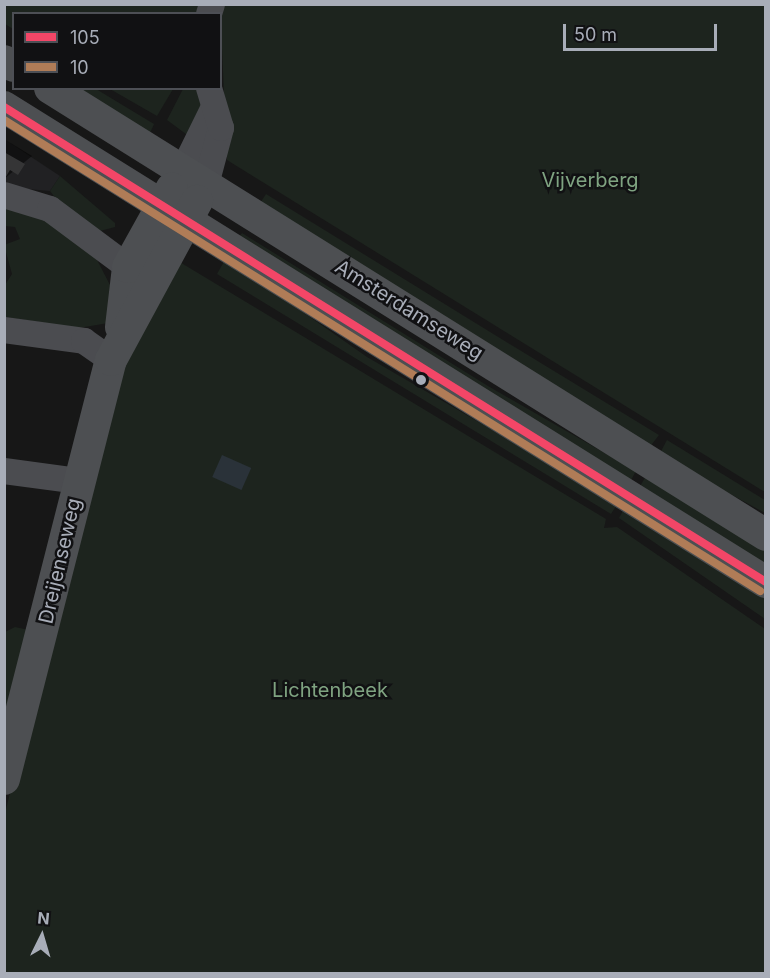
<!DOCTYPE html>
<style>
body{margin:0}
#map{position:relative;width:770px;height:978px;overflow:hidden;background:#171717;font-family:Inter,sans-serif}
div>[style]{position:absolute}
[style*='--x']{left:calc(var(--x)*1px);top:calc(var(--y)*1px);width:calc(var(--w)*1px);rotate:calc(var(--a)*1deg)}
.built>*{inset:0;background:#212123}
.green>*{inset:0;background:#1d241e}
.water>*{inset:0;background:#2a3239;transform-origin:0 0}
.shadow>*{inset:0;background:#0007}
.building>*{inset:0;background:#353536}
.minor>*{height:26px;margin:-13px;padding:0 13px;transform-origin:13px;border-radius:13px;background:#4b4c50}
.major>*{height:32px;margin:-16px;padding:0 16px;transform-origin:16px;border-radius:16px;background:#4d4f52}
.bus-1>*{height:8px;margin:-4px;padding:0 4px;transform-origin:4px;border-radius:4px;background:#f34667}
.bus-2>*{height:8px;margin:-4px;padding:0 4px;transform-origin:4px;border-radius:4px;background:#b07c57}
.dots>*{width:16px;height:16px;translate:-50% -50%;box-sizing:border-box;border:3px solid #111113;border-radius:50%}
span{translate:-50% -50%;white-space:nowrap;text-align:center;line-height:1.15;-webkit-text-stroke:5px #111113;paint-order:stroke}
.park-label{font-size:20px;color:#7fa381}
.street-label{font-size:20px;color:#a8adb8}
.frame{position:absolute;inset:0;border:6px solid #a8adb8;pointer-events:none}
.legend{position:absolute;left:12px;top:12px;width:210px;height:78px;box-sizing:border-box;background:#111113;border:2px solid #4d4f55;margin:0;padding:8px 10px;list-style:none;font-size:18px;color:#a8adb8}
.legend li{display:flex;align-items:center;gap:12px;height:30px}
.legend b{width:30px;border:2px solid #4d4f55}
.north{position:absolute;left:12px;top:906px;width:60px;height:60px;-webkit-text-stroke:4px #111113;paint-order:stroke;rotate:5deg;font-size:16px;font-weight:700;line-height:24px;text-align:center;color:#a8adb8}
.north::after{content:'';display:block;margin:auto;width:21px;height:27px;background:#a8adb8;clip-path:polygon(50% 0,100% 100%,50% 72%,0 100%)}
.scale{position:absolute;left:563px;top:24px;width:154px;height:27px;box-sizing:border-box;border:3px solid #a8adb8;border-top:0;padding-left:8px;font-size:18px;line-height:21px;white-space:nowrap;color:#a8adb8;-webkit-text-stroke:4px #111113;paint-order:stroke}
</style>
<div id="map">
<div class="built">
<div style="clip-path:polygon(4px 139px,60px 176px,50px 191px,5px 187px)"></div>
</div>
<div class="green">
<div style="clip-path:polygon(220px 4px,765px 5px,765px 492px,227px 160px)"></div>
<div style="clip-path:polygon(4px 5px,205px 5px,201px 14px,14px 14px,13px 29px,5px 24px)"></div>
<div style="clip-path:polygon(79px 89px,96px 89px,154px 124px,150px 133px)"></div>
<div style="clip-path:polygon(110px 89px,173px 89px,157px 116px)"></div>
<div style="clip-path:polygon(183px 89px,201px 89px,205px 95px,190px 137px,167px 120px)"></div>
<div style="clip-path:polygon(60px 176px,115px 223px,115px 227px,100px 231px,60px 204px,50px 191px)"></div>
<div style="clip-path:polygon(266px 194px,513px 346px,659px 435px,649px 448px,260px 203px)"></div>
<div style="clip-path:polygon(5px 203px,38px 214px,94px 254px,110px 285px,108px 323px,79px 328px,5px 317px,5px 285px,12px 274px,4px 245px,20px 239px,15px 227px,5px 226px)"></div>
<div style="clip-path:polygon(242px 233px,488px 386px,636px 471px,630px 482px,238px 238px)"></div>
<div style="clip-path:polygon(226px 258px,367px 357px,618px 503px,611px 514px,217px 274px)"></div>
<div style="clip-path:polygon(178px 261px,606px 519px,604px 528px,617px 527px,765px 629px,765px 973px,5px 974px,5px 813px,117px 372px)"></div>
<div style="clip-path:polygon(667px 440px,765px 500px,765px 513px,659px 455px)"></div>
<div style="clip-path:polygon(646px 476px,765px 550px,765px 568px,639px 488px)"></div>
<div style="clip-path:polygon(625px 507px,765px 596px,765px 619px,619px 518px)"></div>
<div style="clip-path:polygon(15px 627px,33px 631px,5px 741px,5px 632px)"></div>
</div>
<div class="water">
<div style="left:222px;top:455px;width:32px;height:24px;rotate:24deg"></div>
</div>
<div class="shadow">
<div style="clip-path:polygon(4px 139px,32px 156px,4px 179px)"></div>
</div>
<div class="building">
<div style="clip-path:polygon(4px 152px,25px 164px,18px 175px,10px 170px,4px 180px)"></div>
</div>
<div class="minor">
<div style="--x:209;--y:14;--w:10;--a:-73"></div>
<div style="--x:184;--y:168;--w:66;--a:-63.8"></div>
<div style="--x:207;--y:181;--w:55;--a:-75.2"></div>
<div style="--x:221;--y:128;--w:42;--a:-106.7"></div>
<div style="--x:4;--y:195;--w:48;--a:16.9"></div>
<div style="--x:50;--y:209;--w:117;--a:36.7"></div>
<div style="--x:4;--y:330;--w:81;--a:7.8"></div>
<div style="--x:84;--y:341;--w:33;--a:35"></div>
<div style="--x:4;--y:471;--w:76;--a:7.6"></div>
</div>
<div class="major">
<div style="--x:4;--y:61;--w:11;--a:27"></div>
<div style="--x:50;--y:88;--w:844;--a:31.98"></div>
<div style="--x:4;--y:107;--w:898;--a:31.94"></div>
<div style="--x:121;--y:327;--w:60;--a:-83.3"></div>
<div style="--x:128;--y:267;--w:90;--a:-60.9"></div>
<div style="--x:4;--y:779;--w:432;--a:-75.7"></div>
<div style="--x:111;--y:360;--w:181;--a:-61.6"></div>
</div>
<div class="bus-1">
<div style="--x:4;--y:107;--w:898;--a:31.94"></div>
</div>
<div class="bus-2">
<div style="--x:4;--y:120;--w:891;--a:31.92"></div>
</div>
<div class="dots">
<div style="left:421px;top:380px;background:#a8adb8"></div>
</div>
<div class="park-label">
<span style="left:590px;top:180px">Vijverberg</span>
<span style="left:330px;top:690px">Lichtenbeek</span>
</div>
<div class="street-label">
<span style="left:409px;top:310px;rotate:32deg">Amsterdamseweg</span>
<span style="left:60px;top:561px;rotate:-77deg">Dreijenseweg</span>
</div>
<div class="frame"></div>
<ul class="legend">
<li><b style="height:8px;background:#f34667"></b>105</li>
<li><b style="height:8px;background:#b07c57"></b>10</li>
</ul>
<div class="north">N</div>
<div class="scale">50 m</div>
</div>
